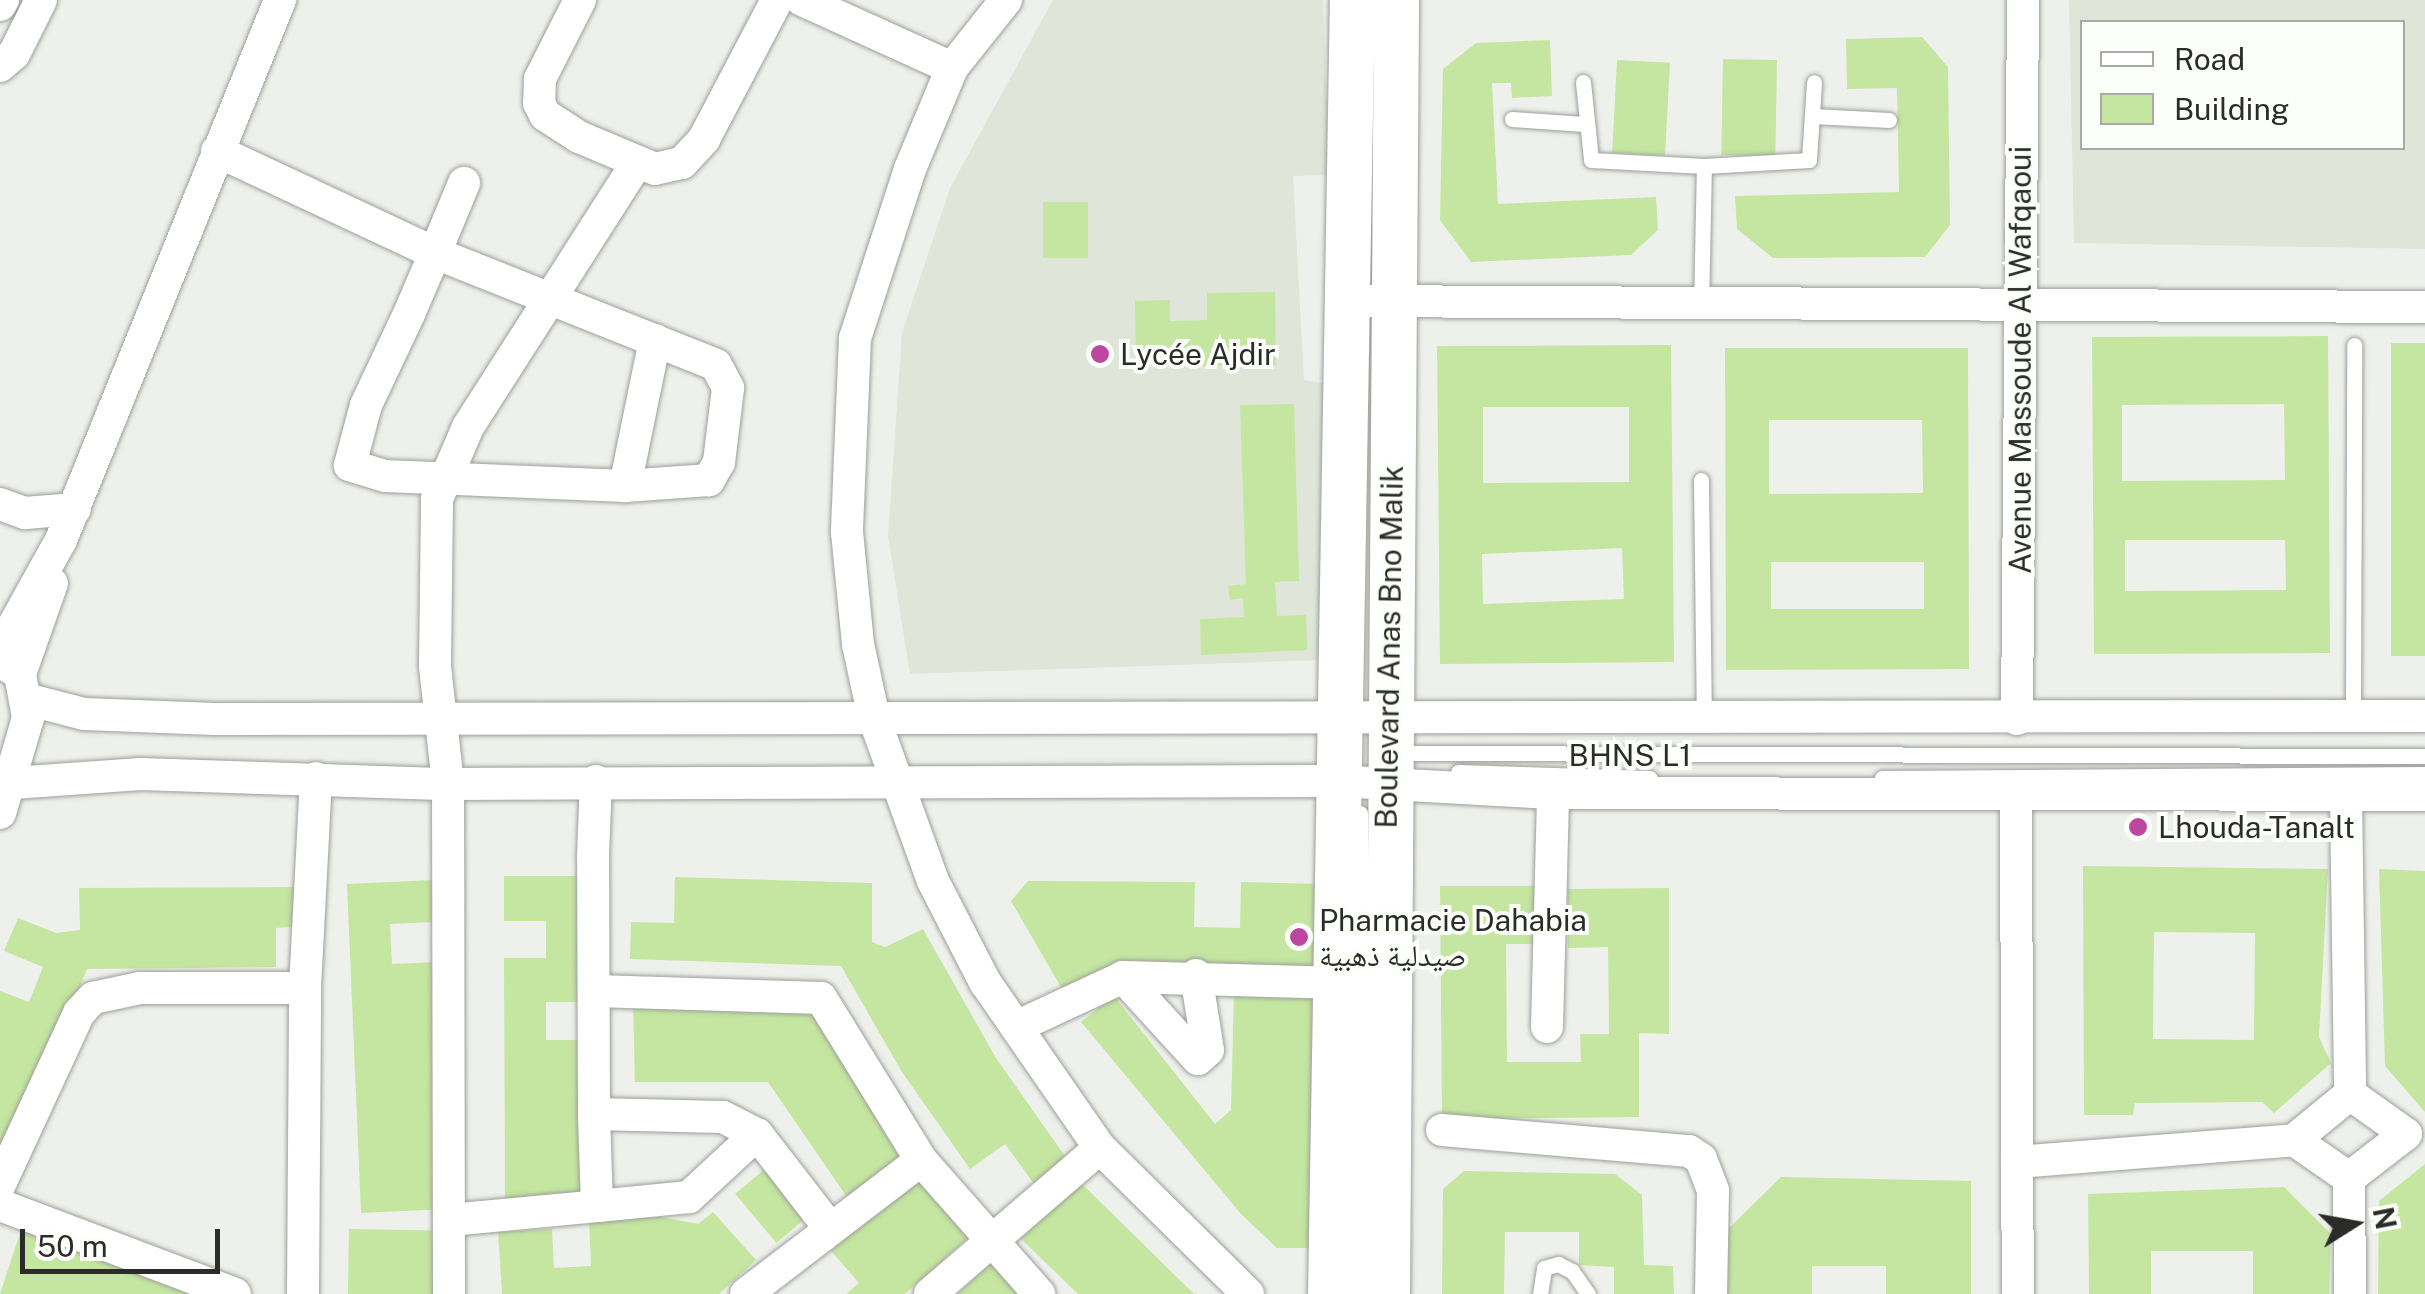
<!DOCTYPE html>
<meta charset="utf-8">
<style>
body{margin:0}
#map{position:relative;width:2425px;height:1294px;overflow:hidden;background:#eef1eb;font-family:"Public Sans","Noto Naskh Arabic",sans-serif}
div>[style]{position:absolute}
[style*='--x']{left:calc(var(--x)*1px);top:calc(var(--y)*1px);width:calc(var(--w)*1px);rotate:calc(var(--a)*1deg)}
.built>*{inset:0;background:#dfe5d9}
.building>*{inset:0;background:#c4e6a0;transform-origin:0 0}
.roads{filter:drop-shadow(0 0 2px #9d9f9a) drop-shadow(0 0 2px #9d9f9a)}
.lane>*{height:15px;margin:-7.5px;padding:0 7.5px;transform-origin:7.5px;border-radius:7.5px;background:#fff}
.street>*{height:32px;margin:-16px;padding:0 16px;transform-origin:16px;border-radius:16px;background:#fff}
.secondary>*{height:45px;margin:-22.5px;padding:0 22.5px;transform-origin:22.5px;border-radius:22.5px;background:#fff}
.dots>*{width:28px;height:28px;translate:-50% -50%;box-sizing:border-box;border:5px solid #fbfef9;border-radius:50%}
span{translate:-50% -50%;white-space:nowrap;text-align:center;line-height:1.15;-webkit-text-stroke:8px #fbfef9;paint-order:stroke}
.poi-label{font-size:30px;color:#2b2c2a}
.left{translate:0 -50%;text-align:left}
.street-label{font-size:30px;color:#2b2c2a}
.legend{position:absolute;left:2080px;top:20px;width:325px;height:130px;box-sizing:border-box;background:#fbfef9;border:2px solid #a8aaa6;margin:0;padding:12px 18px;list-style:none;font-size:30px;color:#2b2c2a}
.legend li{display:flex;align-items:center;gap:20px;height:50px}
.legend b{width:50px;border:2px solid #a8aaa6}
.north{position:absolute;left:2305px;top:1174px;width:100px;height:100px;-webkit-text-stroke:8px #fbfef9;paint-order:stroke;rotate:79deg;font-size:28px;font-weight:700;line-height:40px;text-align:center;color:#2b2c2a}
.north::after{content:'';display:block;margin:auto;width:35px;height:45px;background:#2b2c2a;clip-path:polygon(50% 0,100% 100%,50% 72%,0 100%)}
.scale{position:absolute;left:20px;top:1229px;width:200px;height:45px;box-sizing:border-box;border:5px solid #2b2c2a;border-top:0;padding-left:12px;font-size:30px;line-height:35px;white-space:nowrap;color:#2b2c2a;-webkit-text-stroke:8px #fbfef9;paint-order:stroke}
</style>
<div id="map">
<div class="built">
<div style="clip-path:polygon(1053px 0,1323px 0,1329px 175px,1293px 176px,1304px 380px,1328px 384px,1323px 660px,910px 674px,888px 536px,902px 333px,950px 188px)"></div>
<div style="clip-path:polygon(evenodd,2069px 0,2425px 0,2425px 249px,2074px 243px,2069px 0,2402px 22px,2402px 148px,2082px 148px,2082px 22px,2402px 22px)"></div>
</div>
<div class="building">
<div style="clip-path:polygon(1922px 37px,1948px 67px,1950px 225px,1925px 257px,1773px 258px,1737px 229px,1735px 196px,1899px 192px,1897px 88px,1847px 89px,1846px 39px)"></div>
<div style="clip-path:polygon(1550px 40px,1552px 96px,1512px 98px,1511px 83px,1492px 83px,1498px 204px,1656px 197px,1658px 230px,1631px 255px,1471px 262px,1440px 220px,1443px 69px,1476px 43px)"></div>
<div style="left:1723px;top:59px;width:54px;height:96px;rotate:1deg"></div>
<div style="left:1617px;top:60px;width:53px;height:93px;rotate:3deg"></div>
<div style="left:1088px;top:202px;width:56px;height:45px;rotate:90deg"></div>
<div style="clip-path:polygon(1275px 292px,1276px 365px,1201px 366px,1201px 347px,1173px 348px,1173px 363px,1136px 363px,1135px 301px,1170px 300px,1170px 321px,1207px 320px,1207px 293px)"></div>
<div style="clip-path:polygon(evenodd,2328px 336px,2330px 653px,2094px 654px,2092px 337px,2328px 336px,2284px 404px,2285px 480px,2122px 481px,2122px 405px,2284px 404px,2328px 336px,2125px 540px,2285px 540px,2286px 590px,2125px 591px,2125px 540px)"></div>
<div style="left:2391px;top:343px;width:34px;height:313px"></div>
<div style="clip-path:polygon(evenodd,1671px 345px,1674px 662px,1440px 664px,1437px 346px,1671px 345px,1483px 407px,1629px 407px,1629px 482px,1483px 483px,1483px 407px,1671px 345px,1622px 548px,1624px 599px,1483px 604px,1482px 554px,1622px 548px)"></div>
<div style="clip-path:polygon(evenodd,1725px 348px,1968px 348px,1969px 669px,1726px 670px,1725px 348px,1769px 420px,1922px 420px,1923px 493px,1769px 494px,1769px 420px,1725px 348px,1771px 562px,1924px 562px,1924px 609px,1771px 609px,1771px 562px)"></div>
<div style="clip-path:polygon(1294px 404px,1299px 581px,1275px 582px,1277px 616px,1306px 615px,1307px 650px,1201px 655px,1200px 619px,1244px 617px,1243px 598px,1230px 600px,1228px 586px,1246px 584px,1240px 405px)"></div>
<div style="clip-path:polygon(evenodd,2083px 866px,2328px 869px,2319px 1037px,2331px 1063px,2274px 1113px,2262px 1102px,2135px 1103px,2133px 1115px,2084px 1115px,2083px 866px,2154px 932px,2255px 933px,2254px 1040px,2153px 1039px,2154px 932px)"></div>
<div style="clip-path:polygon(2379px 869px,2425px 871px,2425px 1112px,2385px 1066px)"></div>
<div style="clip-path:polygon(504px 876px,585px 876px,585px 1002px,546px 1002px,546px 1040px,585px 1040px,586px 1199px,505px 1199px,504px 958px,546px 958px,546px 921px,504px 921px)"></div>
<div style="clip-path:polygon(675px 877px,872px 883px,872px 942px,885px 947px,923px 929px,996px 1058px,1067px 1159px,1035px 1185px,1005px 1144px,970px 1169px,902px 1072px,841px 966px,630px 959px,631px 922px,674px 923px)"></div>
<div style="clip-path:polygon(433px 880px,435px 922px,390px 924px,392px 964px,437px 962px,448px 1209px,361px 1213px,347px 884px)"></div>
<div style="clip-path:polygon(1028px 881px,1195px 882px,1194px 927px,1240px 928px,1241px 882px,1322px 884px,1321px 966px,1240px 964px,1065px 994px,1011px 901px)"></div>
<div style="clip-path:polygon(1440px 886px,1544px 886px,1544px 944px,1506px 944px,1507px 1062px,1581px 1062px,1580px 1034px,1609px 1034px,1608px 947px,1568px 948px,1568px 889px,1669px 888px,1669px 1034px,1639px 1033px,1639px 1117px,1442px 1119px)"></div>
<div style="clip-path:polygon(304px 887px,303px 926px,276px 928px,276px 967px,87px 969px,11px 1157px,0 1152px,0 991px,29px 1002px,43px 967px,4px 951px,18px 918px,56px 933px,80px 930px,79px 888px)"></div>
<div style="clip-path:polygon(1234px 992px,1315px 993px,1316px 1248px,1277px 1248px,1241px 1214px,1081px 1022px,1114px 996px,1215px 1124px,1231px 1110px)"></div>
<div style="clip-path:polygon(633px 1001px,820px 1002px,914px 1152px,849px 1200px,768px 1082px,635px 1082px)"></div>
<div style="left:772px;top:1163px;width:64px;height:48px;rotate:50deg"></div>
<div style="clip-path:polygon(2425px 1164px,2425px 1294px,2378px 1294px,2379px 1201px)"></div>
<div style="clip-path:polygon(1464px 1171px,1615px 1174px,1642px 1195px,1644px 1265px,1673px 1266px,1674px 1294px,1614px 1294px,1614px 1267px,1579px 1265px,1579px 1232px,1505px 1232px,1504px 1294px,1442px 1294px,1443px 1189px)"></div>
<div style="clip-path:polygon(919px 1172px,973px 1233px,905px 1294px,846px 1294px,859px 1283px,831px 1251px)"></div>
<div style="clip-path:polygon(1781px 1177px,1971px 1181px,1971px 1294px,1886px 1294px,1886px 1266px,1812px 1266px,1812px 1294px,1727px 1294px,1726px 1231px)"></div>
<div style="clip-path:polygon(1078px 1180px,1194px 1294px,1078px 1294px,1021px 1239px)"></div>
<div style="clip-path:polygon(2284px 1187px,2331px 1234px,2329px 1294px,2253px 1294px,2253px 1251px,2151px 1251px,2151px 1294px,2089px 1294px,2088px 1194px)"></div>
<div style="clip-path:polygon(713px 1212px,756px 1260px,719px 1294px,502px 1294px,498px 1232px,552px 1229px,554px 1268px,591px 1266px,589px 1221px,661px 1217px,698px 1224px)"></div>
<div style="clip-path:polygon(22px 1227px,194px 1294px,0 1294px)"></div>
<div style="left:349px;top:1229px;width:99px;height:65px;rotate:1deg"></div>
<div style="clip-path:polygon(992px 1262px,1022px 1294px,957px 1294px)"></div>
</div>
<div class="roads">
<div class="lane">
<div style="--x:1583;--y:82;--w:78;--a:84.1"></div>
<div style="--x:1591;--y:160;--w:113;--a:3"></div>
<div style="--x:1704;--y:166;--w:105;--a:-3.3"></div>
<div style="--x:1809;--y:160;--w:78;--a:-86.3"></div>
<div style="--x:1813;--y:116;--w:76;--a:3"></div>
<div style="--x:1512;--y:119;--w:72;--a:4"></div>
<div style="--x:1701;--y:307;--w:141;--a:-88.8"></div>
<div style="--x:1701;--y:480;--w:241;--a:89.3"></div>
<div style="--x:2353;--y:716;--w:371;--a:-89.8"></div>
<div style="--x:1394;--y:753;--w:1031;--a:0.17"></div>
<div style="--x:1458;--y:772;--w:192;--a:1.8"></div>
<div style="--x:1882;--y:778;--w:543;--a:-0.42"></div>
<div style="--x:1360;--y:1294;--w:481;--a:-90"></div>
<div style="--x:1540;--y:1294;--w:26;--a:-81"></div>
<div style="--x:1544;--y:1268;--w:15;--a:-16"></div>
<div style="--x:1558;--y:1264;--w:16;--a:27"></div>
<div style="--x:1572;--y:1271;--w:28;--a:55"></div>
</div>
<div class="street">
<div style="--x:580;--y:0;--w:89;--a:116.9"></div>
<div style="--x:540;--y:79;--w:24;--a:92"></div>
<div style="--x:539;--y:103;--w:13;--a:63"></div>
<div style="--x:545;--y:115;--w:40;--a:32.9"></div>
<div style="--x:579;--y:137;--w:82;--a:22.8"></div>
<div style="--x:655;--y:169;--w:28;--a:-13"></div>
<div style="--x:682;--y:163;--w:33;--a:-47"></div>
<div style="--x:704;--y:139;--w:157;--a:-62.3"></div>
<div style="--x:802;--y:0;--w:165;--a:24.4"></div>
<div style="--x:1006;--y:0;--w:87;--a:128.5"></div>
<div style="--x:952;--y:68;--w:109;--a:112.6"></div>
<div style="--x:910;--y:169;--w:178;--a:108"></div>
<div style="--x:855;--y:338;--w:194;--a:92.4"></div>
<div style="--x:847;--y:532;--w:113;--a:84.4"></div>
<div style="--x:858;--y:644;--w:76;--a:77.8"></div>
<div style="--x:874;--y:718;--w:173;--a:70.1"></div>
<div style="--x:933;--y:881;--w:114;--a:62.8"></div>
<div style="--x:985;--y:982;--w:202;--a:55.3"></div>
<div style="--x:1100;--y:1148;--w:208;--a:44.6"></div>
<div style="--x:0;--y:5;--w:6;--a:-59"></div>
<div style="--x:0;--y:66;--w:18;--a:-41"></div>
<div style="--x:14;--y:54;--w:60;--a:-63.4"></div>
<div style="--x:217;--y:151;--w:241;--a:25.1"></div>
<div style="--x:435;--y:253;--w:302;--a:21.7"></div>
<div style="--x:716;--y:365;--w:26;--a:62"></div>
<div style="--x:728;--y:388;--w:75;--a:96.9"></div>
<div style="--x:719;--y:462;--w:21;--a:119"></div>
<div style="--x:709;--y:480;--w:84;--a:175.9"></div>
<div style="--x:625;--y:486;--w:240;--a:-177.6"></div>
<div style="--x:385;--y:476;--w:37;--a:-163"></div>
<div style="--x:350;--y:465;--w:62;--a:-75.1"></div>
<div style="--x:366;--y:405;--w:101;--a:-64.7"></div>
<div style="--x:409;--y:314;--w:66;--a:-66.9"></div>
<div style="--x:435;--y:253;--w:76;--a:-67.5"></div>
<div style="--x:1351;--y:301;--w:1074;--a:0.32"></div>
<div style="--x:625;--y:486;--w:149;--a:-78.4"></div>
<div style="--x:0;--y:504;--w:27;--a:20"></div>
<div style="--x:25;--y:513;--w:50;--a:-4.6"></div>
<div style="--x:0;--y:650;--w:126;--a:-61"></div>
<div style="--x:61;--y:540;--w:583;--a:-67.92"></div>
<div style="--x:0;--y:661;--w:24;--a:33"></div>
<div style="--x:20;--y:674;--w:45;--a:79.7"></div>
<div style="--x:28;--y:718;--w:99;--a:106.4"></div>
<div style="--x:20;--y:674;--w:96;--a:-70.6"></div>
<div style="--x:26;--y:699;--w:60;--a:14.5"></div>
<div style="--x:84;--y:714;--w:131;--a:2.2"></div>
<div style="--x:215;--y:719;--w:2210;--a:-0.08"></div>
<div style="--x:2017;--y:719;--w:719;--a:-89.52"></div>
<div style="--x:13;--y:783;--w:128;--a:-4"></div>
<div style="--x:141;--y:774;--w:307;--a:1.9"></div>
<div style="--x:448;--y:784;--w:888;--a:-0.19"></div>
<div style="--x:1336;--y:781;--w:217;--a:3.2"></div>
<div style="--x:1553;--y:793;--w:872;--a:0.13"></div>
<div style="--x:2016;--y:796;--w:498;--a:89.8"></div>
<div style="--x:2346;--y:796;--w:298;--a:89.2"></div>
<div style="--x:1123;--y:977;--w:111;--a:47.6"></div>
<div style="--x:1198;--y:1059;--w:13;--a:-42"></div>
<div style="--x:1208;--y:1050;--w:76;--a:-99.1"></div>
<div style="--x:596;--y:991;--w:225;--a:1.8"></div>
<div style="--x:821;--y:998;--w:190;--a:58.3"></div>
<div style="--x:921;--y:1160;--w:179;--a:48.6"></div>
<div style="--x:1016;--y:1027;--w:118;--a:-25"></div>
<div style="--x:1123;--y:977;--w:211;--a:1.6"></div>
<div style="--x:1547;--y:1027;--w:234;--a:-88.5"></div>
<div style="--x:594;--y:1114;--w:129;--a:1.3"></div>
<div style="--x:723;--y:1117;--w:38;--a:27"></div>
<div style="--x:757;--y:1134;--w:93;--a:137.2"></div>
<div style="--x:689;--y:1197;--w:92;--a:174.4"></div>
<div style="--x:597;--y:1206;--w:92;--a:-91.9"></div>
<div style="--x:594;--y:1114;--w:258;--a:-90.2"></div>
<div style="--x:593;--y:856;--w:75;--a:-87.7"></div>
<div style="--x:1442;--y:1130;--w:248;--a:4.9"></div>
<div style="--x:1689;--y:1151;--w:14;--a:34"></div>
<div style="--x:1701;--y:1159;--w:34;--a:69"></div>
<div style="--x:1713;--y:1191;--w:103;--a:91.1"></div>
<div style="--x:757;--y:1134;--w:118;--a:52.3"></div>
<div style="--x:2017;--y:1162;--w:278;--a:-4.5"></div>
<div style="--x:2349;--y:1178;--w:72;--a:-37.7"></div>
<div style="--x:2406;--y:1134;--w:69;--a:-144.5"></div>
<div style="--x:2349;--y:1178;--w:67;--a:-145.4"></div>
<div style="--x:2294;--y:1140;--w:72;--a:-39.4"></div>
<div style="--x:2349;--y:1178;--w:116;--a:89.5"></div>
<div style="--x:0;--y:1184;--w:188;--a:-65.2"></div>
<div style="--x:79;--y:1013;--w:21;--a:-47"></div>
<div style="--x:93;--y:998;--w:48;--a:-12"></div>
<div style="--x:140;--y:988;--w:165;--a:0"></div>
<div style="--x:0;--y:1205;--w:251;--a:20.7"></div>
<div style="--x:450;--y:1220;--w:148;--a:-5.4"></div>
<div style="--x:303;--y:1294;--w:306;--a:-89.6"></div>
<div style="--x:305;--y:988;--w:210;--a:-87"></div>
<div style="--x:449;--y:1294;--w:510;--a:-90.11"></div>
<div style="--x:448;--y:784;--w:119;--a:-96.3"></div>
<div style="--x:435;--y:666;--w:167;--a:-89.3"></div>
<div style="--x:437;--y:499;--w:78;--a:-66.7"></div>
<div style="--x:468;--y:427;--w:310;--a:-57.4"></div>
<div style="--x:746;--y:1294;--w:220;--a:-37.4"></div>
<div style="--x:930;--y:1294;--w:224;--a:-40.7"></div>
</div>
<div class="secondary">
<div style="--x:1330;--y:1294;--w:1294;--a:-89.03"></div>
<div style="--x:1387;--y:1294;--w:1294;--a:-89.6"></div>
</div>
</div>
<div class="dots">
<div style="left:1100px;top:354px;background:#bd479f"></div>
<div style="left:2138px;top:827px;background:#bd479f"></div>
<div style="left:1299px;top:937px;background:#bd479f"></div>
</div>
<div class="poi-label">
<span class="left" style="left:1120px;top:354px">Lycée Ajdir</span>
<span class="left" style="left:2158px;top:827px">Lhouda-Tanalt</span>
<span class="left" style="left:1319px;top:937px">Pharmacie Dahabia<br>صيدلية ذهبية</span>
</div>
<div class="street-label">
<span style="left:2020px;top:360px;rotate:-90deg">Avenue Massoude Al Wafqaoui</span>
<span style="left:1389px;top:647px;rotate:-89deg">Boulevard Anas Bno Malik</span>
<span style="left:1630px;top:755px">BHNS L1</span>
</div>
<ul class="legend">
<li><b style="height:12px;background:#fff"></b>Road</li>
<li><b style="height:28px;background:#c4e6a0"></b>Building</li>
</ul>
<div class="north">N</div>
<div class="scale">50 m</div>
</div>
